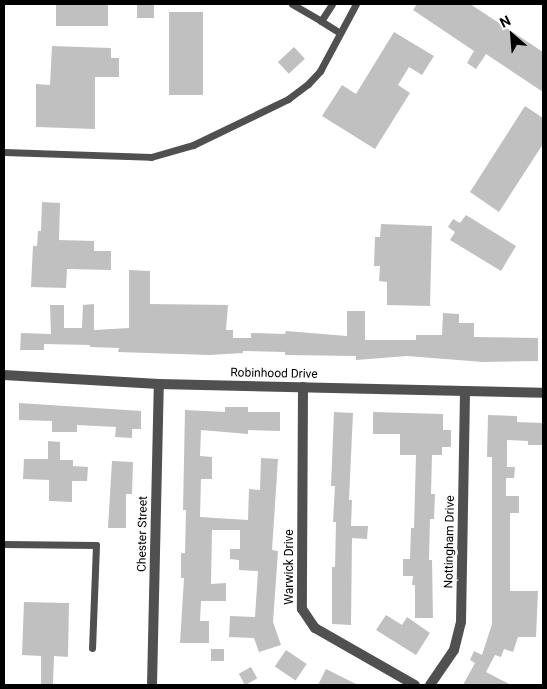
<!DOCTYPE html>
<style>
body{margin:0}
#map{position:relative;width:547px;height:689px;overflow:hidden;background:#fff;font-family:Roboto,sans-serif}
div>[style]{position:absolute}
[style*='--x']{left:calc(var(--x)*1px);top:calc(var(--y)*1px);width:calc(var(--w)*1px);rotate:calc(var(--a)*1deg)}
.building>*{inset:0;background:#c0c0c0;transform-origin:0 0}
.lane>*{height:7px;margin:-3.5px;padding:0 3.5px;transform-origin:3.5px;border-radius:3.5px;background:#505050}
.street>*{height:10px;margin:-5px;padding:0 5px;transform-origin:5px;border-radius:5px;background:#505050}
span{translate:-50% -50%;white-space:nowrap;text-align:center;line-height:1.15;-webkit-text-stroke:5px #fff;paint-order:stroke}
.street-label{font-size:12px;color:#000}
.frame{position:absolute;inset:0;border:5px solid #000;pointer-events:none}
.north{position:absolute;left:487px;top:10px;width:50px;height:50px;-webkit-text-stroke:4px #fff;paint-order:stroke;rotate:333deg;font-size:14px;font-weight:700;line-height:20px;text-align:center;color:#000}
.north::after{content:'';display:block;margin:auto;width:18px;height:22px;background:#000;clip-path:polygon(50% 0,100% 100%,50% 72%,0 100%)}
</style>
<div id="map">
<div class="building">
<div style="left:56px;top:4px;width:52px;height:22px"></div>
<div style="left:137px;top:4px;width:17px;height:14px"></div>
<div style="clip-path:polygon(417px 4px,470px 4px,543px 52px,543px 92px,486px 54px,476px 69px,467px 63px,474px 51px,413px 10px)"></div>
<div style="left:169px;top:12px;width:34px;height:83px"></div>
<div style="clip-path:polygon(394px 32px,434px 56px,422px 75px,409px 67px,398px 85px,410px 93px,375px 149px,322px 116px,342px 85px,356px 94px)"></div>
<div style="clip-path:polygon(52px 46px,111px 48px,111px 58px,119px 58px,119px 77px,95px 77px,95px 129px,36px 127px,36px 84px,50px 85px)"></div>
<div style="left:294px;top:47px;width:16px;height:22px;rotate:47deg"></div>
<div style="clip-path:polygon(525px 106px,543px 118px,543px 144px,499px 212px,470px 192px)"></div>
<div style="clip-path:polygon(42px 202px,60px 203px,59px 240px,94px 241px,94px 251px,111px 251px,111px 270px,67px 269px,66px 288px,31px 287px,33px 246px,37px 246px,38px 231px,41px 231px)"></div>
<div style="clip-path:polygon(466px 215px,516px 246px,501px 271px,450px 240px,455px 232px,448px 227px,453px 219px,460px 223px)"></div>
<div style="clip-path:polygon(381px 224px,432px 226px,430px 306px,387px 305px,387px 282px,379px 281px,380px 266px,374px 266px,375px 237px,380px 237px)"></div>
<div style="clip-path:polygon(129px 270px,150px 271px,150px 304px,228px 305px,226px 330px,233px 330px,233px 338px,251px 338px,251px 333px,285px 334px,286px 331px,347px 336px,347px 311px,365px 311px,365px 340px,416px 340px,416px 335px,442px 335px,443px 313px,459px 314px,459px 323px,474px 323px,474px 337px,538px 338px,538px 361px,483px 362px,407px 356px,356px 360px,356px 356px,285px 355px,285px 352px,243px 351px,243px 353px,210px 355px,118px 352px,119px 348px,90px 347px,90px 345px,44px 344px,44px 350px,20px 350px,21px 333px,51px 334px,50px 305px,64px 305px,64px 328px,82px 328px,83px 305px,94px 304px,94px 330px,129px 328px)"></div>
<div style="clip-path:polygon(19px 403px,141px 411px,141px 429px,132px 429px,132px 438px,115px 437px,116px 427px,77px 425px,77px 432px,52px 432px,52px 421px,19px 420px)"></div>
<div style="clip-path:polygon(225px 407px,248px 407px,248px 412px,280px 412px,280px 431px,248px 430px,248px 434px,201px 430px,200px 456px,212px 457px,212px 479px,201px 479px,200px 517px,248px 520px,249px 489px,260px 490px,261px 458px,278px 459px,272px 550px,278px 551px,273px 622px,281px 645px,259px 652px,254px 638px,229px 637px,230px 616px,255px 617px,258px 571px,239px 570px,239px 560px,230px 559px,230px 549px,240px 549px,240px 530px,212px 530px,211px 584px,226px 583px,226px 601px,201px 601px,200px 621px,209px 621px,209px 643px,180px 643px,184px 578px,181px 578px,181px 553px,185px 553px,186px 510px,183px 510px,185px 410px,225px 412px)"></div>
<div style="clip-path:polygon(334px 412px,353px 413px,349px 500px,352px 500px,351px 526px,368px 526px,367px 539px,352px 538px,351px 625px,332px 624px,332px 567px,335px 567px,336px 522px,333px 522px,335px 486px,331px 486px)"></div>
<div style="clip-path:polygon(373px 412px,443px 414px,443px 430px,451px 430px,451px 447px,442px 447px,442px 455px,432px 455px,431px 494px,435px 494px,434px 519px,430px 519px,429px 560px,432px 560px,433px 618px,415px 618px,415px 585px,412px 585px,413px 576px,403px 576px,403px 559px,410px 559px,411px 528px,414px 528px,416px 455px,400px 455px,400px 434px,373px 434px)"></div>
<div style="clip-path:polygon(488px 415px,517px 416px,517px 422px,543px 423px,543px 445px,528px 445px,528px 441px,507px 440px,507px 467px,515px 467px,514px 478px,506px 478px,506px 496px,519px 496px,519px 513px,510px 513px,510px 591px,538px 591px,536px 637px,518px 637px,513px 652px,504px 649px,501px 657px,495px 655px,486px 672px,511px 685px,463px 685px,475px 663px,470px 660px,474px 651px,482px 655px,492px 624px,492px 457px,487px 457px)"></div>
<div style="clip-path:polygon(48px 441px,60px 442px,60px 460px,73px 460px,73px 466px,88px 467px,87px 481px,72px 481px,72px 502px,49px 501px,49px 480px,23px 479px,24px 459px,48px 459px)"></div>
<div style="clip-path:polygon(112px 461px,133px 462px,132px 494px,126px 494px,126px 528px,108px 528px)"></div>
<div style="clip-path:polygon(24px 602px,69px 603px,68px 657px,54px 656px,53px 684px,41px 684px,41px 656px,22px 655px)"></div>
<div style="clip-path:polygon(386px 615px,402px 625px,407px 617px,430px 633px,416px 655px,376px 630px)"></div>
<div style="left:211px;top:649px;width:13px;height:12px"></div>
<div style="left:286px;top:650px;width:25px;height:20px;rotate:34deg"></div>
<div style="left:251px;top:667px;width:13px;height:14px;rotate:61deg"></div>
<div style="clip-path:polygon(326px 669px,358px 685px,318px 685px)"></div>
</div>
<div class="lane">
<div style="--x:292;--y:4;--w:34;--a:30"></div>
<div style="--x:321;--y:21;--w:20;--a:-57"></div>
<div style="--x:321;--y:21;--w:22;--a:32"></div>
<div style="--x:4;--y:152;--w:147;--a:1.9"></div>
<div style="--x:151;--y:157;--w:44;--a:-15.9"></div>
<div style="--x:193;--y:145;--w:106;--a:-25.8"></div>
<div style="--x:288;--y:99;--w:25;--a:-37"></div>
<div style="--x:308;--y:84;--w:18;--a:-47"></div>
<div style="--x:320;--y:71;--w:76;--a:-61.8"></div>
<div style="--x:4;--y:544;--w:92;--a:0.6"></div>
<div style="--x:96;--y:545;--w:103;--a:92.2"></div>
</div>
<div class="street">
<div style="--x:4;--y:375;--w:155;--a:3.3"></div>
<div style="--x:159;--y:384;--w:384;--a:1.3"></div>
<div style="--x:303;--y:387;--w:222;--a:90.3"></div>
<div style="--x:302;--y:609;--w:23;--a:56"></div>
<div style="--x:315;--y:628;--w:115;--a:29.7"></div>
<div style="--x:152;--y:685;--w:301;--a:-88.7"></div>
<div style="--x:430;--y:685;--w:42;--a:-55.6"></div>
<div style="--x:454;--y:650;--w:29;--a:-76"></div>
<div style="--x:461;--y:622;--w:230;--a:-89"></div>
</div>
<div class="street-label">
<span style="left:274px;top:374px;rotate:1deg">Robinhood Drive</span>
<span style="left:143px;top:534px;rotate:-89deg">Chester Street</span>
<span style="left:450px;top:542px;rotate:-89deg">Nottingham Drive</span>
<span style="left:290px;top:567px;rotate:-90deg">Warwick Drive</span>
</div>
<div class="frame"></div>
<div class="north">N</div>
</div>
